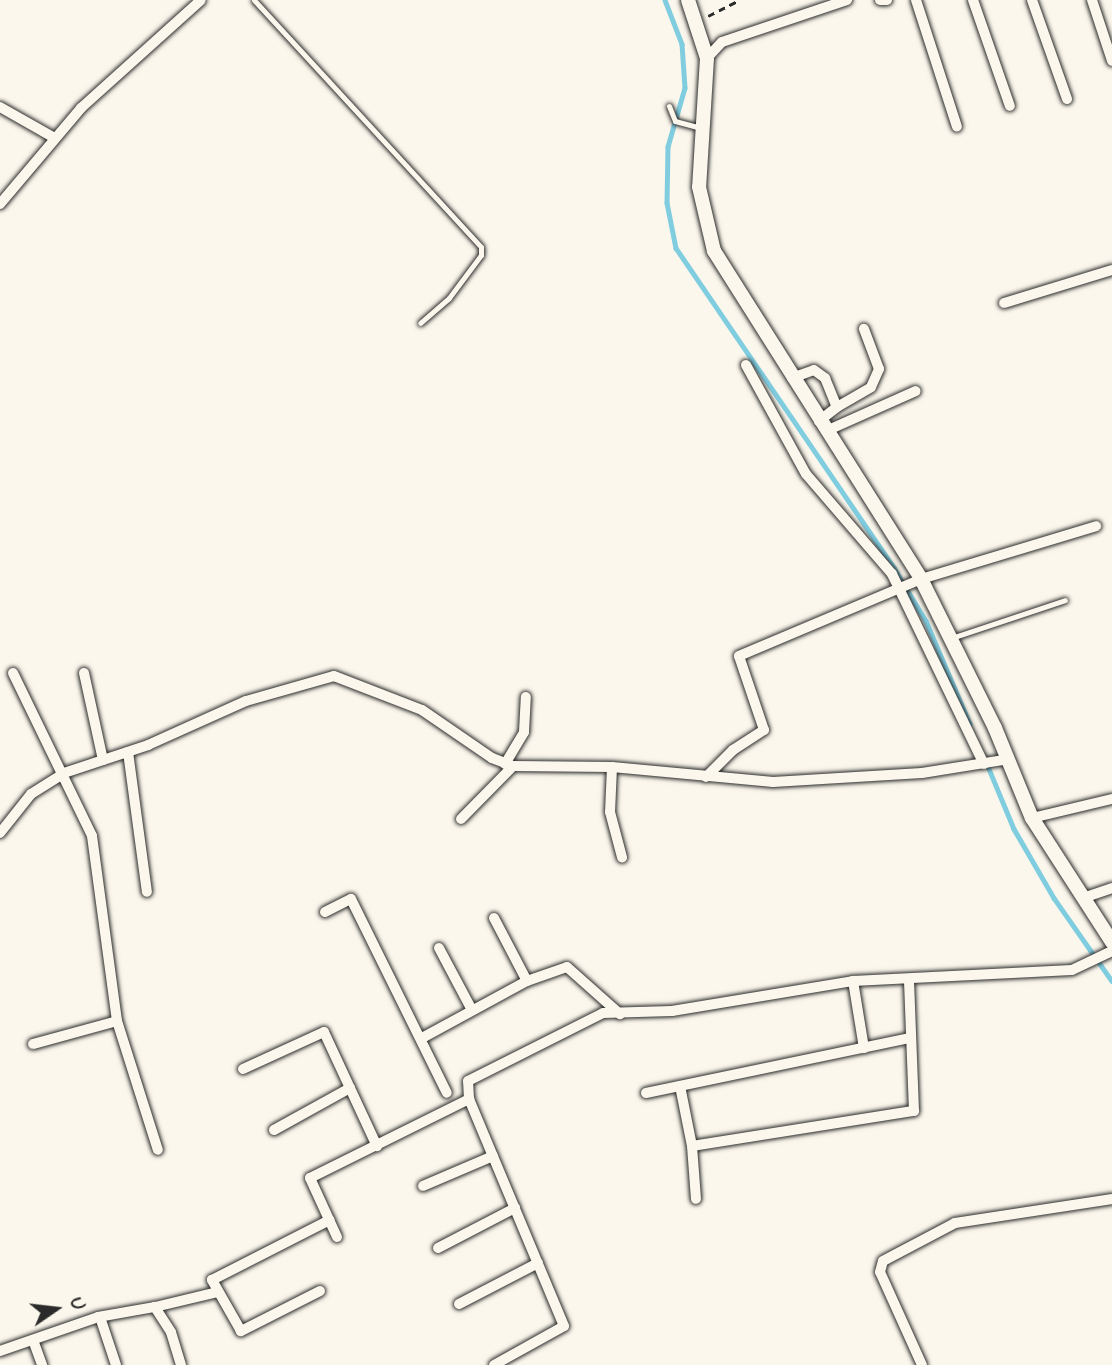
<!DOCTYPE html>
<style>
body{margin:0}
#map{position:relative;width:1112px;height:1365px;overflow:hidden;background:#fbf7ec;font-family:Mynerve,sans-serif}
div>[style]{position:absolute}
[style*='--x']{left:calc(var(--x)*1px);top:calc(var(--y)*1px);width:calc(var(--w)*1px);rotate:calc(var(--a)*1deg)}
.stream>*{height:4.5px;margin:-2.25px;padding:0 2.25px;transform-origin:2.25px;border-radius:2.25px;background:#81cde0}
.path>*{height:2.5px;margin-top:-1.25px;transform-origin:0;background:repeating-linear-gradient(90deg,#2b2b2b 0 7px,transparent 0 12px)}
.roads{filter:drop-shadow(0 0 2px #2b2b2b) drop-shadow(0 0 2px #2b2b2b)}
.service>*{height:5px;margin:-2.5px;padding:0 2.5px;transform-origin:2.5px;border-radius:2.5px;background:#fbf7ec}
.minor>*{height:10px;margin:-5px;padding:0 5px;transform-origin:5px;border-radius:5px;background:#fbf7ec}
.tertiary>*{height:14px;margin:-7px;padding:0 7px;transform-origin:7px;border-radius:7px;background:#fbf7ec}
span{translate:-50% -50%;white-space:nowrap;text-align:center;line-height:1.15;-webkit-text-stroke:6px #fbf7ec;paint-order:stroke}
.north{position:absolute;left:21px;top:1274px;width:70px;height:70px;-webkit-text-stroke:5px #fbf7ec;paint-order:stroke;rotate:76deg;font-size:19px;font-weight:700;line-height:28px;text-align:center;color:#2b2b2b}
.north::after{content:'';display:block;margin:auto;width:24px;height:32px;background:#2b2b2b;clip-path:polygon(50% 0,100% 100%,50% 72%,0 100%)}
</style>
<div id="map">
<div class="stream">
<div style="--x:665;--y:0;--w:47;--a:68.9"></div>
<div style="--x:682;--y:44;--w:44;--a:86.1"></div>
<div style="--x:685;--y:88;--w:61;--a:106.1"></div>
<div style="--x:668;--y:147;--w:56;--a:91"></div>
<div style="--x:667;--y:203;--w:46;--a:78.7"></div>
<div style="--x:676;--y:248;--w:387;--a:55.7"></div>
<div style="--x:894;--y:568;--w:62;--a:58.9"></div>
<div style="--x:926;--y:621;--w:112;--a:66.9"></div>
<div style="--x:987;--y:764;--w:70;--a:67.4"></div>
<div style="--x:1014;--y:829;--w:80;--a:59.9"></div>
<div style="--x:1054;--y:898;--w:101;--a:55.1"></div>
</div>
<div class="path">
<div style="--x:708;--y:16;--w:35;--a:-27"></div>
</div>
<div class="roads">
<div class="service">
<div style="--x:254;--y:0;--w:335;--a:47.4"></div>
<div style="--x:481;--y:247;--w:8;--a:90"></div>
<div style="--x:481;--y:255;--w:54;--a:126.7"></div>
<div style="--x:449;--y:298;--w:38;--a:139"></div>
<div style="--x:669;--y:106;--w:16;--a:68"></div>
<div style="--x:675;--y:121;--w:27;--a:15"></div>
<div style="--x:951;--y:638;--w:120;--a:-18.4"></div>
</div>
<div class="minor">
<div style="--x:880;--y:0;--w:7;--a:0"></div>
<div style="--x:916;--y:0;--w:133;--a:72.1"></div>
<div style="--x:973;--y:0;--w:112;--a:70.8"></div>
<div style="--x:1032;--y:0;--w:105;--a:70.5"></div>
<div style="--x:1092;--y:0;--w:64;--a:71.8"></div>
<div style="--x:707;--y:58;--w:22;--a:-47"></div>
<div style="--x:722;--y:42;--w:132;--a:-18.6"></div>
<div style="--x:0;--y:107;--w:61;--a:29.5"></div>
<div style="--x:0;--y:204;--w:126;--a:-49.8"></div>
<div style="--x:81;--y:108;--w:161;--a:-42"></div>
<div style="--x:1004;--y:303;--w:113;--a:-17"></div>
<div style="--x:746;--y:365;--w:124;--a:61.2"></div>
<div style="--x:806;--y:474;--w:132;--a:49.3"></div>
<div style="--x:892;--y:574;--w:211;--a:64.2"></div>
<div style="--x:792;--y:378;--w:23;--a:-20"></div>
<div style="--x:814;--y:370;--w:14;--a:36"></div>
<div style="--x:825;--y:378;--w:31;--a:68"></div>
<div style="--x:837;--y:407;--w:23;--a:142"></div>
<div style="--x:837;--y:407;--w:39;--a:-30"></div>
<div style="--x:871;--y:387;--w:20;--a:-66"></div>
<div style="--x:879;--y:369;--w:43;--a:-110.6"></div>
<div style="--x:826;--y:431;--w:98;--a:-24"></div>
<div style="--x:13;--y:673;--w:181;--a:64.1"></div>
<div style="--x:92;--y:836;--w:187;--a:82.3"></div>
<div style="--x:117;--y:1021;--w:135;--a:72.4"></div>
<div style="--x:84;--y:673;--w:89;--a:77.7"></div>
<div style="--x:128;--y:752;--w:141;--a:82.3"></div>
<div style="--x:505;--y:764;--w:37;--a:-59"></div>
<div style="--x:524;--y:732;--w:35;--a:-87"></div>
<div style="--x:612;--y:767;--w:45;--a:92.5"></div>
<div style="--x:610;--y:812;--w:47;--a:75.1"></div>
<div style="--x:706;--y:777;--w:38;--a:-45"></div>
<div style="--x:733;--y:750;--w:37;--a:-33"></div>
<div style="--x:764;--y:730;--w:78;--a:-108.7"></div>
<div style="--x:739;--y:656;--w:198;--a:-22.9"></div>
<div style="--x:921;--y:579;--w:183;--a:-16.8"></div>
<div style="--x:1032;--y:818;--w:82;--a:-13.4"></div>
<div style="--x:461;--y:819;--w:74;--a:-45.5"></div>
<div style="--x:0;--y:833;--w:50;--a:-51.5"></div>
<div style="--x:31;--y:794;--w:39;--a:-32"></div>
<div style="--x:64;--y:773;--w:89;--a:-18.4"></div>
<div style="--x:148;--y:745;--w:107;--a:-24.2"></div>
<div style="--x:246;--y:701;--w:91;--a:-15.9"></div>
<div style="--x:334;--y:676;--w:94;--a:21.1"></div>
<div style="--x:422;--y:710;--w:85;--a:34.4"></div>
<div style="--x:492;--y:758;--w:22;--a:21"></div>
<div style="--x:513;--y:766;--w:99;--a:0.6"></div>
<div style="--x:612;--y:767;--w:162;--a:5.3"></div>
<div style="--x:773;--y:782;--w:149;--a:-3.5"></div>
<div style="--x:922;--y:773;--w:88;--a:-9.1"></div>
<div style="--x:1083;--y:898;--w:31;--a:-19"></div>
<div style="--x:325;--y:912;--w:29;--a:-27"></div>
<div style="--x:351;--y:899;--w:216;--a:63.7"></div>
<div style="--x:494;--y:918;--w:71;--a:62.4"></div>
<div style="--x:439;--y:948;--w:70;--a:62"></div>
<div style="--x:853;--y:981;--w:68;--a:80.7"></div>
<div style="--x:422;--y:1038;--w:119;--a:-28.5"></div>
<div style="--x:527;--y:981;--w:42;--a:-19.3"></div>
<div style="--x:567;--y:967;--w:71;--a:41.6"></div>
<div style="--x:33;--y:1044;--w:87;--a:-15.3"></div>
<div style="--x:243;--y:1069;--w:89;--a:-24.6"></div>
<div style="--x:324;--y:1032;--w:126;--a:65.1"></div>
<div style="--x:680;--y:1086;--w:61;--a:78.7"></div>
<div style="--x:692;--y:1146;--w:53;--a:85.7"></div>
<div style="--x:646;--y:1093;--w:270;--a:-11.8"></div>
<div style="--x:274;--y:1130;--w:87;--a:-28.9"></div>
<div style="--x:692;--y:1146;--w:225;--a:-9"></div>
<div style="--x:914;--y:1111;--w:131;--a:-92.2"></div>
<div style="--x:423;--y:1186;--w:76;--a:-23.2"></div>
<div style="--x:337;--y:1237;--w:65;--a:-114.6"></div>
<div style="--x:310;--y:1178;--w:178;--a:-26.4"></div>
<div style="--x:438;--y:1248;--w:87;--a:-27.5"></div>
<div style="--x:320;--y:1291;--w:89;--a:153.1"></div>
<div style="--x:241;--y:1331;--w:59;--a:-119.6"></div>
<div style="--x:212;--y:1280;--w:132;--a:-27"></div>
<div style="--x:459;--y:1304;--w:89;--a:-27.4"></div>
<div style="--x:100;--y:1317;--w:51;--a:71.6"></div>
<div style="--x:33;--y:1340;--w:27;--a:70"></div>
<div style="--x:0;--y:1351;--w:104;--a:-19.1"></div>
<div style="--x:98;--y:1317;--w:58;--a:-10"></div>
<div style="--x:181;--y:1365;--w:34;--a:-107"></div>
<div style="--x:171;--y:1332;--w:30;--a:-123"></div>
<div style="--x:155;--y:1307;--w:65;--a:-13.4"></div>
<div style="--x:494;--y:1365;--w:80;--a:-29.1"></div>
<div style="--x:564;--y:1326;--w:246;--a:-112.7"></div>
<div style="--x:469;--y:1099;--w:18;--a:-93"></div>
<div style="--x:468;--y:1081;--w:151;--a:-26.7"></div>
<div style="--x:603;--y:1013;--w:69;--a:-1.7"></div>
<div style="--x:672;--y:1011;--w:183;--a:-9.4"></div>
<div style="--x:853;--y:981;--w:219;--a:-2.9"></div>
<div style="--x:1072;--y:970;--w:44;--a:-25.4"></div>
<div style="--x:922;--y:1365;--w:102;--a:-114.3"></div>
<div style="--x:880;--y:1272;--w:11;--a:-75"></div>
<div style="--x:883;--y:1261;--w:81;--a:-27.8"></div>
<div style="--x:955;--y:1223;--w:159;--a:-8.7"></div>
</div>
<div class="tertiary">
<div style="--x:688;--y:0;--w:61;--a:71.9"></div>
<div style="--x:707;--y:58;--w:129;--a:93.5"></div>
<div style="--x:699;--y:187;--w:66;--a:76.8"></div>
<div style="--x:714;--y:251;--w:388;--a:57.7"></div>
<div style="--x:921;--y:579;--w:166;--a:63.6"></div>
<div style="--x:995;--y:728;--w:97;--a:67.7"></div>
<div style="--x:1032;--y:818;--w:148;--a:57.2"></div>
</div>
</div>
<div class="north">U</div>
</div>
